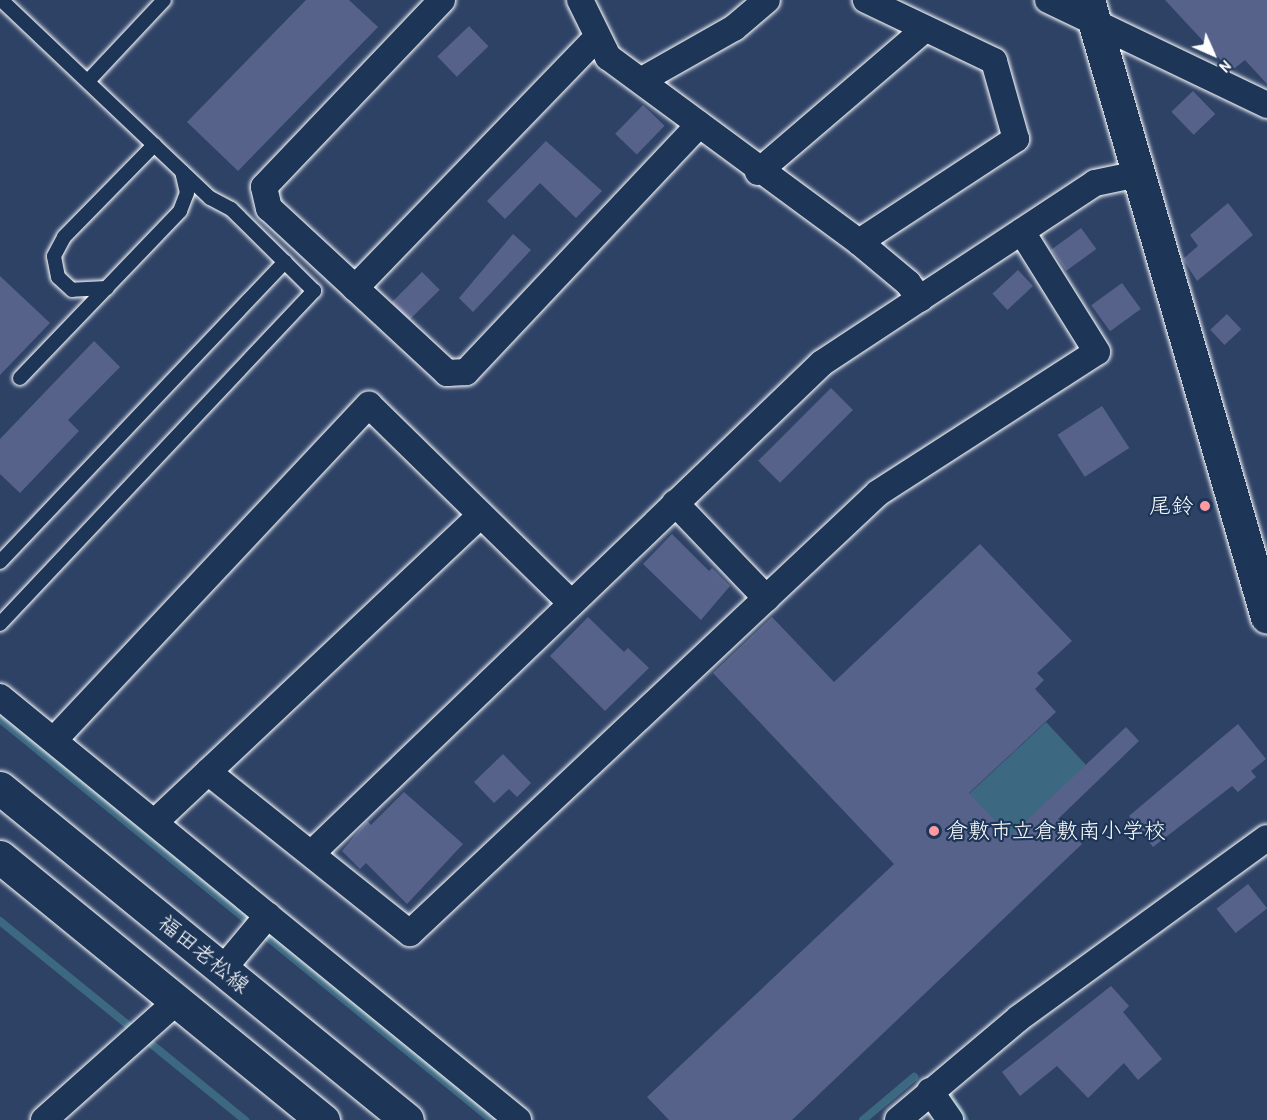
<!DOCTYPE html>
<meta charset="utf-8">
<style>
body{margin:0}
#map{position:relative;width:1267px;height:1120px;overflow:hidden;background:#2e4266;font-family:"Patrick Hand","Klee One",sans-serif}
div>[style]{position:absolute}
[style*='--x']{left:calc(var(--x)*1px);top:calc(var(--y)*1px);width:calc(var(--w)*1px);rotate:calc(var(--a)*1deg)}
.water>*{inset:0;background:#3c6882;transform-origin:0 0}
.stream>*{height:8px;margin:-4px;padding:0 4px;transform-origin:4px;border-radius:4px;background:#3c6882}
.building>*{inset:0;background:#57628a;transform-origin:0 0}
.roads{filter:drop-shadow(0 0 2px #fff) drop-shadow(0 0 2px #fff)}
.lane>*{height:14px;margin:-7px;padding:0 7px;transform-origin:7px;border-radius:7px;background:#1d3557}
.street>*{height:26px;margin:-13px;padding:0 13px;transform-origin:13px;border-radius:13px;background:#1d3557}
.secondary>*{height:33px;margin:-16.5px;padding:0 16.5px;transform-origin:16.5px;border-radius:16.5px;background:#1d3557}
.dots>*{width:16px;height:16px;translate:-50% -50%;box-sizing:border-box;border:3px solid #1d3557;border-radius:50%}
span{translate:-50% -50%;white-space:nowrap;text-align:center;line-height:1.15;-webkit-text-stroke:4.5px #1d3557;paint-order:stroke}
.poi-label{font-size:22px;color:#fff}
.right{translate:-100% -50%;text-align:right}
.left{translate:0 -50%;text-align:left}
.street-label{font-size:22px;color:#fff}
.north{position:absolute;left:1183px;top:24px;width:60px;height:60px;-webkit-text-stroke:4px #1d3557;paint-order:stroke;rotate:135deg;font-size:16px;font-weight:700;line-height:24px;text-align:center;color:#fff}
.north::after{content:'';display:block;margin:auto;width:21px;height:27px;background:#fff;clip-path:polygon(50% 0,100% 100%,50% 72%,0 100%)}
</style>
<div id="map">
<div class="water">
<div style="left:1046px;top:722px;width:59px;height:105px;rotate:47deg"></div>
</div>
<div class="stream">
<div style="--x:0;--y:719;--w:635;--a:39.18"></div>
<div style="--x:0;--y:921;--w:316;--a:39.1"></div>
<div style="--x:950;--y:1097;--w:27;--a:57"></div>
<div style="--x:863;--y:1120;--w:67;--a:-40.1"></div>
</div>
<div class="building">
<div style="clip-path:polygon(306px 0,349px 0,378px 27px,238px 171px,187px 122px)"></div>
<div style="clip-path:polygon(1165px 0,1267px 0,1267px 84px,1245px 60px,1231px 71px)"></div>
<div style="left:469px;top:26px;width:28px;height:44px;rotate:46deg"></div>
<div style="left:1193px;top:91px;width:32px;height:30px;rotate:46deg"></div>
<div style="left:643px;top:105px;width:30px;height:40px;rotate:44deg"></div>
<div style="clip-path:polygon(546px 141px,602px 191px,576px 218px,540px 183px,505px 219px,487px 201px)"></div>
<div style="clip-path:polygon(1228px 203px,1253px 235px,1197px 281px,1183px 259px,1198px 246px,1190px 235px)"></div>
<div style="left:1081px;top:228px;width:26px;height:37px;rotate:54deg"></div>
<div style="clip-path:polygon(513px 234px,531px 250px,473px 312px,459px 298px)"></div>
<div style="left:1018px;top:270px;width:22px;height:35px;rotate:47deg"></div>
<div style="left:422px;top:272px;width:25px;height:43px;rotate:45deg"></div>
<div style="clip-path:polygon(0 276px,50px 323px,0 375px)"></div>
<div style="left:1122px;top:283px;width:32px;height:38px;rotate:54deg"></div>
<div style="left:1227px;top:314px;width:21px;height:23px;rotate:47deg"></div>
<div style="clip-path:polygon(94px 341px,120px 367px,68px 420px,79px 431px,20px 493px,0 474px,0 439px)"></div>
<div style="left:831px;top:388px;width:31px;height:103px;rotate:45deg"></div>
<div style="left:1102px;top:406px;width:50px;height:53px;rotate:57deg"></div>
<div style="clip-path:polygon(672px 534px,709px 571px,712px 568px,730px 586px,701px 620px,643px 564px)"></div>
<div style="clip-path:polygon(980px 544px,1072px 641px,1037px 673px,1044px 680px,1035px 689px,1056px 712px,969px 793px,1010px 836px,1126px 727px,1139px 741px,1058px 819px,1082px 844px,792px 1120px,669px 1120px,647px 1097px,894px 864px,713px 673px,772px 617px,834px 682px)"></div>
<div style="clip-path:polygon(588px 617px,624px 652px,628px 648px,649px 668px,605px 711px,550px 656px)"></div>
<div style="clip-path:polygon(1238px 724px,1266px 759px,1251px 771px,1256px 777px,1238px 792px,1232px 786px,1153px 847px,1129px 816px)"></div>
<div style="clip-path:polygon(503px 754px,531px 783px,517px 797px,509px 789px,494px 803px,474px 782px)"></div>
<div style="clip-path:polygon(404px 792px,463px 844px,407px 904px,366px 863px,360px 869px,342px 851px,367px 821px,371px 825px)"></div>
<div style="left:1248px;top:884px;width:31px;height:40px;rotate:52deg"></div>
<div style="clip-path:polygon(1111px 986px,1129px 1006px,1123px 1012px,1162px 1059px,1138px 1080px,1124px 1063px,1088px 1098px,1057px 1066px,1020px 1096px,1002px 1072px)"></div>
</div>
<div class="roads">
<div class="lane">
<div style="--x:88;--y:81;--w:111;--a:-46.8"></div>
<div style="--x:107;--y:288;--w:35;--a:177"></div>
<div style="--x:72;--y:290;--w:19;--a:-137"></div>
<div style="--x:58;--y:277;--w:21;--a:-101"></div>
<div style="--x:54;--y:256;--w:21;--a:-62"></div>
<div style="--x:64;--y:237;--w:129;--a:-45.6"></div>
<div style="--x:20;--y:378;--w:231;--a:-46.2"></div>
<div style="--x:180;--y:211;--w:19;--a:-69"></div>
<div style="--x:187;--y:193;--w:22;--a:-103"></div>
<div style="--x:0;--y:562;--w:414;--a:-46.5"></div>
<div style="--x:0;--y:624;--w:458;--a:-46.7"></div>
<div style="--x:314;--y:291;--w:117;--a:-135.3"></div>
<div style="--x:231;--y:209;--w:24;--a:-152"></div>
<div style="--x:210;--y:198;--w:288;--a:-136.5"></div>
</div>
<div class="street">
<div style="--x:442;--y:0;--w:258;--a:133.6"></div>
<div style="--x:264;--y:187;--w:22;--a:77"></div>
<div style="--x:269;--y:208;--w:243;--a:42.8"></div>
<div style="--x:447;--y:373;--w:19;--a:-3"></div>
<div style="--x:466;--y:372;--w:340;--a:-46.7"></div>
<div style="--x:580;--y:0;--w:64;--a:63.8"></div>
<div style="--x:608;--y:57;--w:312;--a:36.4"></div>
<div style="--x:859;--y:242;--w:64;--a:39.9"></div>
<div style="--x:908;--y:283;--w:20;--a:53"></div>
<div style="--x:1048;--y:0;--w:243;--a:25.6"></div>
<div style="--x:642;--y:80;--w:106;--a:-29.5"></div>
<div style="--x:734;--y:28;--w:43;--a:-40.3"></div>
<div style="--x:758;--y:172;--w:220;--a:-40.6"></div>
<div style="--x:859;--y:242;--w:188;--a:-33.3"></div>
<div style="--x:1016;--y:139;--w:81;--a:-105.8"></div>
<div style="--x:994;--y:61;--w:142;--a:-154.5"></div>
<div style="--x:355;--y:288;--w:349;--a:-46"></div>
<div style="--x:675;--y:503;--w:132;--a:46.2"></div>
<div style="--x:0;--y:697;--w:669;--a:39.24"></div>
<div style="--x:54;--y:740;--w:460;--a:-46.8"></div>
<div style="--x:369;--y:405;--w:283;--a:44.4"></div>
<div style="--x:208;--y:772;--w:258;--a:38.6"></div>
<div style="--x:410;--y:933;--w:642;--a:-43.23"></div>
<div style="--x:878;--y:493;--w:260;--a:-32.8"></div>
<div style="--x:1097;--y:352;--w:142;--a:-122"></div>
<div style="--x:156;--y:821;--w:446;--a:-43.3"></div>
<div style="--x:312;--y:853;--w:707;--a:-43.85"></div>
<div style="--x:822;--y:363;--w:327;--a:-33.4"></div>
<div style="--x:1095;--y:183;--w:44;--a:-11.8"></div>
<div style="--x:223;--y:969;--w:70;--a:-50.2"></div>
<div style="--x:930;--y:1091;--w:35;--a:55"></div>
<div style="--x:44;--y:1120;--w:178;--a:-41.8"></div>
<div style="--x:898;--y:1120;--w:158;--a:-40.1"></div>
<div style="--x:1019;--y:1018;--w:306;--a:-36"></div>
</div>
<div class="secondary">
<div style="--x:1088;--y:0;--w:642;--a:73.82"></div>
<div style="--x:0;--y:788;--w:525;--a:39.2"></div>
<div style="--x:0;--y:857;--w:417;--a:39.2"></div>
</div>
</div>
<div class="dots">
<div style="left:1205px;top:506px;background:#ff9aa2"></div>
<div style="left:934px;top:831px;background:#ff9aa2"></div>
</div>
<div class="poi-label">
<span class="right" style="left:1193px;top:506px">尾鈴</span>
<span class="left" style="left:946px;top:831px">倉敷市立倉敷南小学校</span>
</div>
<div class="street-label">
<span style="left:204px;top:954px;rotate:39deg">福田老松線</span>
</div>
<div class="north">N</div>
</div>
